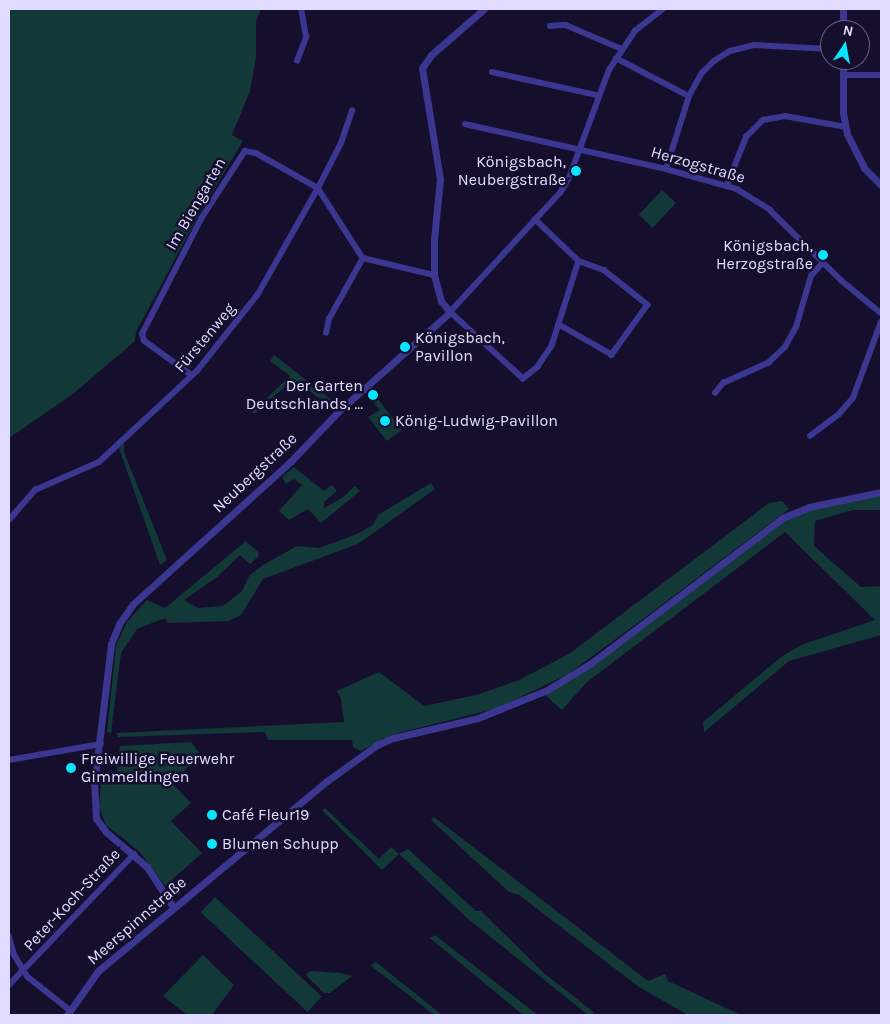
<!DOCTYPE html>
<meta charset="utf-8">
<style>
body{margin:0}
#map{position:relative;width:890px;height:1024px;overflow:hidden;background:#150f2d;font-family:Karla,sans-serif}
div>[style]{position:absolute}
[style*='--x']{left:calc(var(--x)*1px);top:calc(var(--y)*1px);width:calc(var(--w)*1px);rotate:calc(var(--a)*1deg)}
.green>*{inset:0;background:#123837;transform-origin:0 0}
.minor>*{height:5.5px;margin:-2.75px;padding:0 2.75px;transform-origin:2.75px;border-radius:2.75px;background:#3b3790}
.tertiary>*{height:7px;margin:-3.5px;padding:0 3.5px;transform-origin:3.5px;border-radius:3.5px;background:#3b3790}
.dots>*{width:14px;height:14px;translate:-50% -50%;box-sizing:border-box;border:2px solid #150f2d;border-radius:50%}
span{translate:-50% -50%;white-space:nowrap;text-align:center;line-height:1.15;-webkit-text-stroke:5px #150f2d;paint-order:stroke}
.poi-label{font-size:16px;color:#e0dbff}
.right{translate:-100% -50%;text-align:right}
.left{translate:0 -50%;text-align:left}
.street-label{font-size:16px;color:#e0dbff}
.frame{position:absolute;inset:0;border:10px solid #e0dbff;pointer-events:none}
.north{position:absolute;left:820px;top:20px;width:50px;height:50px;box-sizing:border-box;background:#150f2d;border:1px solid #666181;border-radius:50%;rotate:12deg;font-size:14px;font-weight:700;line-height:20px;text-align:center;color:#e0dbff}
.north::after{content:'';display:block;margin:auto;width:18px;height:22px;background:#07e5ff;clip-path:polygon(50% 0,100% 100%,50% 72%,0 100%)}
</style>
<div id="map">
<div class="green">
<div style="clip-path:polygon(9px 9px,261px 9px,256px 21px,256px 57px,250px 91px,232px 135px,243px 141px,198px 216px,136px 332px,135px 341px,73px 394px,9px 438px)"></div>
<div style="left:662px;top:190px;width:19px;height:34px;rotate:43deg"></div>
<div style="clip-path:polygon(274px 355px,337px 404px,329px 406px,302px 385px,296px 390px,288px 384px,254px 414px,252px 412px,290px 376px,270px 361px)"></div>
<div style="clip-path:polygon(373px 393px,402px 430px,387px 441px,368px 417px,380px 410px,370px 399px)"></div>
<div style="clip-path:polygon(124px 443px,124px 452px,167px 560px,160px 565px,119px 448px)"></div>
<div style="clip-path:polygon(294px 467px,324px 491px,332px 485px,337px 491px,324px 502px,324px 508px,342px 498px,355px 486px,360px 491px,321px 523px,308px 509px,289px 520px,279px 511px,302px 485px,294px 479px,286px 484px,282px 477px)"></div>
<div style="clip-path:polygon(431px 483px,435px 489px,358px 544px,263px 579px,241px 615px,229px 621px,168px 623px,165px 618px,137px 629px,121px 653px,111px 733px,107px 732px,116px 646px,127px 622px,147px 600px,165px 608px,246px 541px,259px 553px,258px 557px,250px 564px,240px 555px,217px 577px,184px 600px,198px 608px,223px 606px,242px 591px,249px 576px,263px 565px,297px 546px,319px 548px,357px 534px,373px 525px,378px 515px)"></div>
<div style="clip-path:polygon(881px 495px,881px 510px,853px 510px,815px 521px,814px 546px,861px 587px,881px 586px,881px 635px,789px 661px,704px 732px,703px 722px,781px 657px,801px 645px,875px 620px,785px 532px,587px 682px,562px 710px,545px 695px,579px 675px,780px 523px,808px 511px)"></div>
<div style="clip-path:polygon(782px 501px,789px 509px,635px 625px,568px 674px,498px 708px,398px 733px,360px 751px,353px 747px,352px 740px,268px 740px,265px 732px,118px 737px,117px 733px,344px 722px,341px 699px,337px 691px,379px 672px,424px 706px,476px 695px,519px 680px,569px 654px,769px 503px)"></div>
<div style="clip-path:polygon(191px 742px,201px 755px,171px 782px,191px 803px,171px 821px,202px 853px,165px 886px,140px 852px,106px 825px,99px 807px,101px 783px,106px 775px,113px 779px,117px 772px,120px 746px)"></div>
<div style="clip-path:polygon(325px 808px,379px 859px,391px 847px,399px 854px,408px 849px,476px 911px,481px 911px,545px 974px,595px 1013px,588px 1015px,467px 918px,399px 854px,382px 870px,322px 810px)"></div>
<div style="clip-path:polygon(434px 817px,648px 981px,665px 974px,668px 981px,741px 1015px,688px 1015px,639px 987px,519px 895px,509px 892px,431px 820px)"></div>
<div style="left:215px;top:897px;width:146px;height:21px;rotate:43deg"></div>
<div style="clip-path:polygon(435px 935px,504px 989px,538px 1015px,523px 1015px,430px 938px)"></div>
<div style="clip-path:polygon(203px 955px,234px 985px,212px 1015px,187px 1015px,163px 996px)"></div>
<div style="clip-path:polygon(376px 962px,442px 1015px,434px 1015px,370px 965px)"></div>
<div style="clip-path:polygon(310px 971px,341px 973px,352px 976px,330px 993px,324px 993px,306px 975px)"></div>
</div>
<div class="minor">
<div style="--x:550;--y:26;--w:16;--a:-4"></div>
<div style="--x:566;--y:25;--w:61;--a:23.2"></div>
<div style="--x:616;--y:58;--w:82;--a:27.5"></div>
<div style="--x:297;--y:61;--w:26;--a:-69"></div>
<div style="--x:306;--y:37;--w:28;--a:-100"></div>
<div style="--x:492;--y:72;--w:107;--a:12.4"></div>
<div style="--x:843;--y:75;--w:38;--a:0"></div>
<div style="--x:465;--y:124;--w:206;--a:12.6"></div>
<div style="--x:666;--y:169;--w:74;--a:15.7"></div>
<div style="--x:737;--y:189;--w:39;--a:32"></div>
<div style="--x:770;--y:210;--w:101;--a:44.6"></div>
<div style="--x:842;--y:281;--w:50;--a:39.4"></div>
<div style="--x:666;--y:169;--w:77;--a:-72.5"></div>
<div style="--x:689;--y:96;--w:26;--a:-61"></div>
<div style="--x:702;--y:73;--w:17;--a:-45"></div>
<div style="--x:714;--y:61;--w:19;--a:-32"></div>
<div style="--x:730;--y:51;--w:25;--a:-14"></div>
<div style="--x:754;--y:45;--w:76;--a:3"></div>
<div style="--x:727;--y:185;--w:52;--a:-68.4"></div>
<div style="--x:746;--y:137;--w:24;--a:-45"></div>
<div style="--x:763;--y:120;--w:22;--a:-10"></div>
<div style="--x:785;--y:116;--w:62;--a:10.2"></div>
<div style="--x:535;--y:219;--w:61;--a:43.7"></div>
<div style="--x:579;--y:261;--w:27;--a:20"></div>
<div style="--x:604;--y:270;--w:56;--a:38.5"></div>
<div style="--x:648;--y:305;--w:62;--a:125.8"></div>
<div style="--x:612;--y:355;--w:61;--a:-150.5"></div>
<div style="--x:579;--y:261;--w:89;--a:107.6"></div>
<div style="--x:552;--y:346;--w:25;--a:124"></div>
<div style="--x:538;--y:367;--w:19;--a:141"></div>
<div style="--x:523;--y:379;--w:99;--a:-137.5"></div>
<div style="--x:450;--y:312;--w:162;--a:-47.3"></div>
<div style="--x:560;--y:193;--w:17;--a:-59"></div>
<div style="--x:569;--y:178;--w:115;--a:-69.7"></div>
<div style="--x:609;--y:70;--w:47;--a:-56.3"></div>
<div style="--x:635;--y:31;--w:36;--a:-38"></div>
<div style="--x:326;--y:333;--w:14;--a:-78"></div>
<div style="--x:329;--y:319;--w:70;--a:-60.9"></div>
<div style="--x:192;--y:376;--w:59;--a:-143.9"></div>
<div style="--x:144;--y:341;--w:7;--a:-106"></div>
<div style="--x:142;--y:334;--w:129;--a:-62.8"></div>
<div style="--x:201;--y:219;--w:81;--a:-57.1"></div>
<div style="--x:245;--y:151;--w:11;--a:10"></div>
<div style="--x:256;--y:153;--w:71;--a:29.4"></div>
<div style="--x:318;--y:188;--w:83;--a:57.3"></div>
<div style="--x:363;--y:258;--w:73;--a:13.5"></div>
<div style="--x:715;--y:393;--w:13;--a:-51"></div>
<div style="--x:723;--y:383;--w:49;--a:-24"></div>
<div style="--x:768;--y:363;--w:23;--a:-43"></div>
<div style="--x:785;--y:347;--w:23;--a:-61"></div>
<div style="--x:796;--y:327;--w:53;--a:-73.6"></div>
<div style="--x:811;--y:276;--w:18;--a:-49"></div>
<div style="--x:810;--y:436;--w:36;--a:-37"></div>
<div style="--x:839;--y:414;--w:21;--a:-49"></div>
<div style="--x:853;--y:398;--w:81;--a:-69.8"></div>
<div style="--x:9;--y:520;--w:40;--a:-49"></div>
<div style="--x:35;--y:490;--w:70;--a:-23.6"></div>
<div style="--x:99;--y:462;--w:134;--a:-42.9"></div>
<div style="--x:197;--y:371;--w:98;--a:-51.6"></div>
<div style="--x:258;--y:294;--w:122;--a:-60.5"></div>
<div style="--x:318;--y:188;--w:51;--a:-62.9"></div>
<div style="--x:341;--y:143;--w:34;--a:-71"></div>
<div style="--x:9;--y:760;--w:93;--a:-9.9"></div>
<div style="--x:9;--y:935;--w:20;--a:75"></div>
<div style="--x:14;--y:954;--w:27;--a:59"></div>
<div style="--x:28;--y:977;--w:53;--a:38.2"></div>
<div style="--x:9;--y:985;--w:181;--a:-46.3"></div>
</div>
<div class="tertiary">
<div style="--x:843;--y:30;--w:21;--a:-90"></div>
<div style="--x:843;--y:60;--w:53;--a:90"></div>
<div style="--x:843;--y:113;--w:21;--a:79"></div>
<div style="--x:847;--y:134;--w:38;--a:63"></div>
<div style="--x:864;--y:168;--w:24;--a:45"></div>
<div style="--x:173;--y:907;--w:48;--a:-123"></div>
<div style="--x:147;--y:867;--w:54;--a:-139.5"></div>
<div style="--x:106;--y:832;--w:17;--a:-126"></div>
<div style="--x:96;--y:818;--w:33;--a:-93"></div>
<div style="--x:94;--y:785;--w:142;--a:-83.1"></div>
<div style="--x:111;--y:644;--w:22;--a:-68"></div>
<div style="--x:119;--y:624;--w:24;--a:-55"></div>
<div style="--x:133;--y:604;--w:213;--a:-42.1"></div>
<div style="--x:291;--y:461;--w:69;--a:-46.2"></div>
<div style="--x:339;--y:411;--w:149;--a:-41.7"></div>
<div style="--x:450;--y:312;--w:14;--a:-129"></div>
<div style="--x:441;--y:301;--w:27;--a:-105"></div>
<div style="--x:434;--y:275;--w:36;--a:-90"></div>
<div style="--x:434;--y:239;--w:60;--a:-84.3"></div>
<div style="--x:440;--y:179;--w:112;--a:-99.2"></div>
<div style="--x:422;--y:68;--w:16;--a:-55"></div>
<div style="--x:431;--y:55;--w:70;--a:-41"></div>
<div style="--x:67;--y:1015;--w:54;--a:-54.8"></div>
<div style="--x:98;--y:971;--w:298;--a:-39.7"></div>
<div style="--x:327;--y:781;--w:62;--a:-35.8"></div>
<div style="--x:377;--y:745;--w:17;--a:-24"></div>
<div style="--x:393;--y:738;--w:87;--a:-13.2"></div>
<div style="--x:478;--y:718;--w:74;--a:-22.1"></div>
<div style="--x:547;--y:690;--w:50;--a:-31.2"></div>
<div style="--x:590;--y:664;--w:241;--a:-37.2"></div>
<div style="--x:782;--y:518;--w:29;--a:-22"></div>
<div style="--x:809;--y:507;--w:74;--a:-11.8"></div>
</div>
<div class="dots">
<div style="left:576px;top:171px;background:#07e5ff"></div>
<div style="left:823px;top:255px;background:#07e5ff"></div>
<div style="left:405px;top:347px;background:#07e5ff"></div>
<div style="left:373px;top:395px;background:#07e5ff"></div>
<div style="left:385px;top:421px;background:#07e5ff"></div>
<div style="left:71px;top:768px;background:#07e5ff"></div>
<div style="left:212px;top:815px;background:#07e5ff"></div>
<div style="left:212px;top:844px;background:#07e5ff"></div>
</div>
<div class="poi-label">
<span class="right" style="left:566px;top:171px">Königsbach,<br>Neubergstraße</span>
<span class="right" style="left:813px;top:255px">Königsbach,<br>Herzogstraße</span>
<span class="left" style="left:415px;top:347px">Königsbach,<br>Pavillon</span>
<span class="right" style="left:363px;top:395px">Der Garten<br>Deutschlands, ...</span>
<span class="left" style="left:395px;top:421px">König-Ludwig-Pavillon</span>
<span class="left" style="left:81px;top:768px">Freiwillige Feuerwehr<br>Gimmeldingen</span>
<span class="left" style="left:222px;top:815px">Café Fleur19</span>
<span class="left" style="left:222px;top:844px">Blumen Schupp</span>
</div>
<div class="street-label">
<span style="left:698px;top:165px;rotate:16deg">Herzogstraße</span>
<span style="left:196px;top:204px;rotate:-60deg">Im Biengarten</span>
<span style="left:205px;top:338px;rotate:-50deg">Fürstenweg</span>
<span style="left:255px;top:473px;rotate:-43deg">Neubergstraße</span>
<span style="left:72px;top:900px;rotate:-47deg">Peter-Koch-Straße</span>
<span style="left:137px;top:921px;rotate:-41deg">Meerspinnstraße</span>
</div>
<div class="frame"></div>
<div class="north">N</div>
</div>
